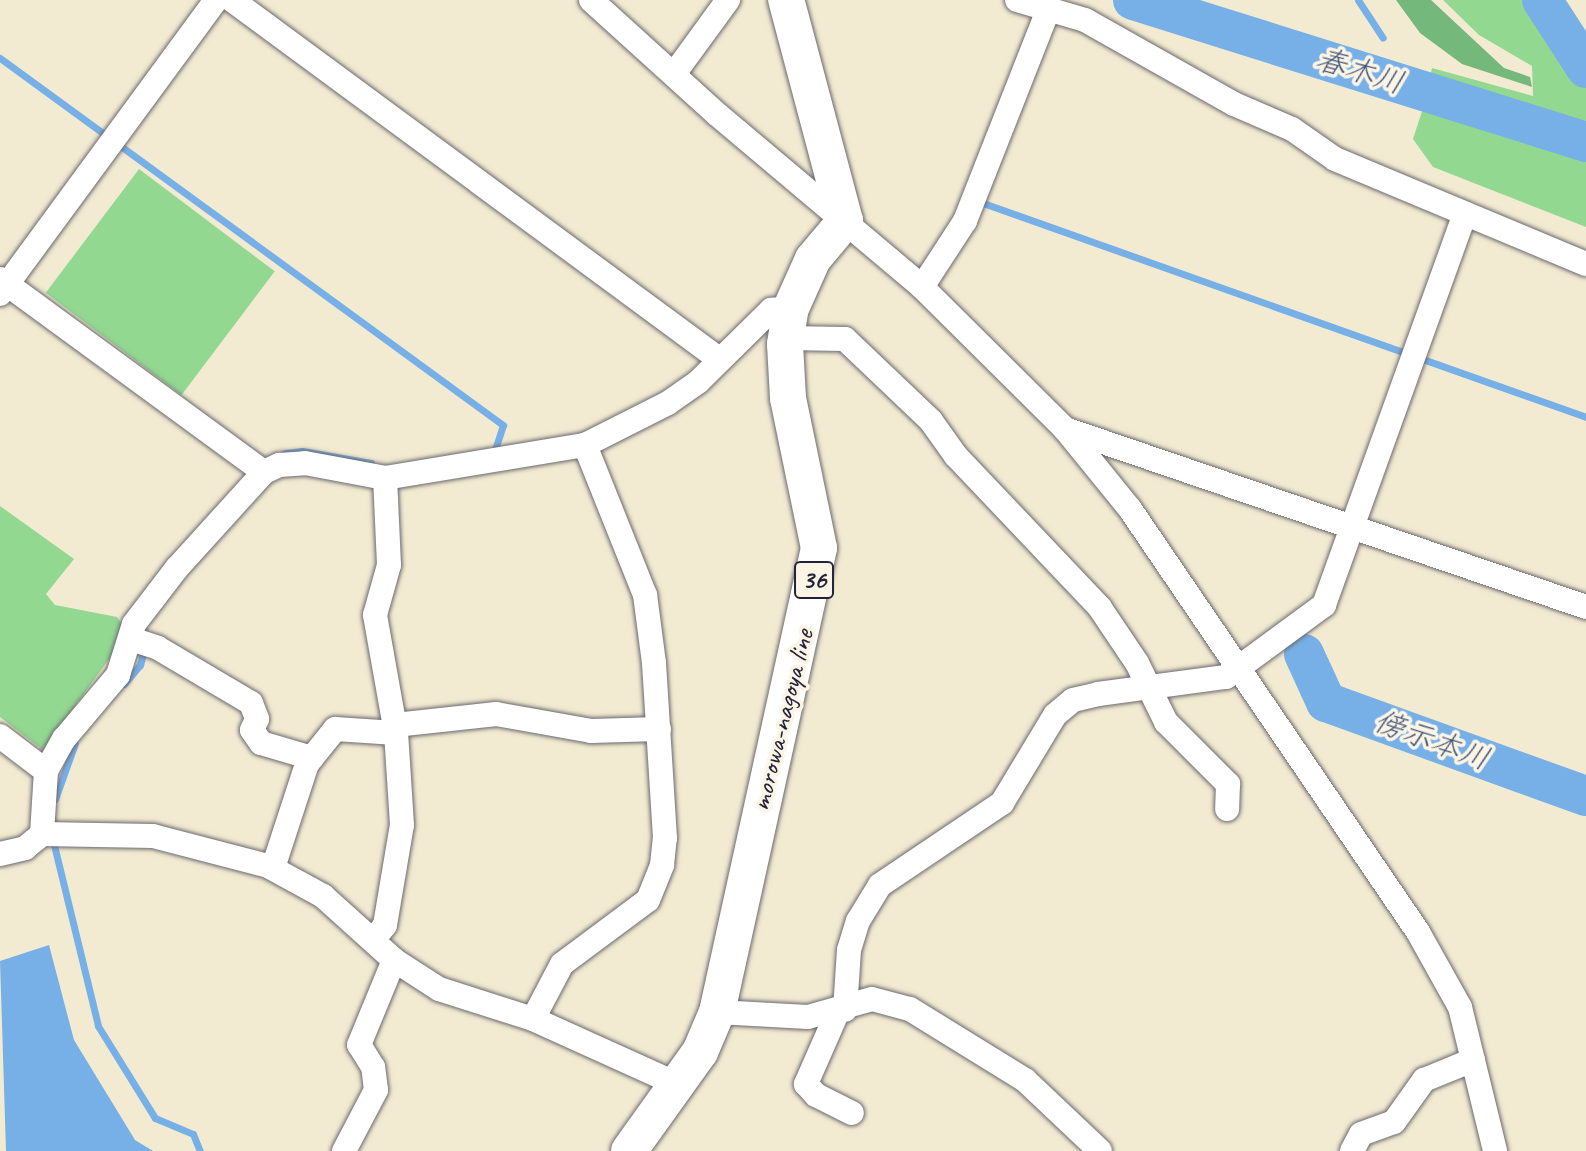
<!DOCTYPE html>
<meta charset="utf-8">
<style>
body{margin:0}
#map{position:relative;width:1586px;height:1151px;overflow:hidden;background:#f2ebd1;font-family:Caveat,"Klee One",sans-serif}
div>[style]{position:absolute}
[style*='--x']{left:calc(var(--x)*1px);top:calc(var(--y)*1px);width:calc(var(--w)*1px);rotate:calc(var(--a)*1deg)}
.green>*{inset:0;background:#92d891;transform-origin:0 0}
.forest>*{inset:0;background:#75b87b}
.water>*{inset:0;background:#77b0e7}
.stream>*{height:7px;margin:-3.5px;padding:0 3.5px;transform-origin:3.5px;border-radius:3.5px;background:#77b0e7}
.river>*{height:40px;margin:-20px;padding:0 20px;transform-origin:20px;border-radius:20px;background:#77b0e7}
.roads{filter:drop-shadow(0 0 2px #6b6870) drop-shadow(0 0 2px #6b6870)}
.minor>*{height:24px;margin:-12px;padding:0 12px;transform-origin:12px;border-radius:12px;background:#fff}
.primary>*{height:36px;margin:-18px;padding:0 18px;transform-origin:18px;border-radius:18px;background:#fff}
span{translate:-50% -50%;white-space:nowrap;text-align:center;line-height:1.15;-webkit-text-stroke:7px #fcf5e5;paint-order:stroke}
.shield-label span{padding:2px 6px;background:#fcf5e5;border:2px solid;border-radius:6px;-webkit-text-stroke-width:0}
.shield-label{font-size:26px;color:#22223b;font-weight:700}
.street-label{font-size:28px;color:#22223b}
.water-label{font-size:30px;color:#405477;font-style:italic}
</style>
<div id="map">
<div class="green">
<div style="clip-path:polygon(1443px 0,1528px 0,1586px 86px,1586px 133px,1428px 86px,1432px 68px,1533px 96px,1532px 66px,1479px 35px)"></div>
<div style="clip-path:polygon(1424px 105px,1586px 151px,1586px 227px,1433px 167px,1413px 139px)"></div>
<div style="left:139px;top:169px;width:170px;height:155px;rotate:37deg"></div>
<div style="clip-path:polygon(0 506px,74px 559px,46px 594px,55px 605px,117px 617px,128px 633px,43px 750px,0 717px)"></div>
</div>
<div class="forest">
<div style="clip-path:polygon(1396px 0,1431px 0,1504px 68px,1530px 77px,1532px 87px,1462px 64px,1420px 33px)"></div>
</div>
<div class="water">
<div style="clip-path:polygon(49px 945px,74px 1040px,135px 1140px,153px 1151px,6px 1151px,0 961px)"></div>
</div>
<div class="stream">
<div style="--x:1358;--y:0;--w:45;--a:56.7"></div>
<div style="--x:0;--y:58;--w:623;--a:36.12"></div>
<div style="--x:503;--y:425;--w:28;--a:108"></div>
<div style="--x:983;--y:203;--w:640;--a:19.54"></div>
<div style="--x:285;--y:453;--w:17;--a:-7"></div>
<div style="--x:302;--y:451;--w:70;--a:9.9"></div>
<div style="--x:124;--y:684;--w:25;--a:-50"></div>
<div style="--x:140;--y:665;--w:16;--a:-75"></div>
<div style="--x:55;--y:799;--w:59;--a:-70.3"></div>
<div style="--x:54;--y:845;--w:186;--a:76.3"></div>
<div style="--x:98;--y:1026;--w:108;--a:58.2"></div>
<div style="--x:155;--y:1118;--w:41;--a:22.8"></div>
<div style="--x:193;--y:1134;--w:18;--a:68"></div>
</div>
<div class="river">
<div style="--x:1133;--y:0;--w:475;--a:17.4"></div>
<div style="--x:1542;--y:0;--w:81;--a:57.1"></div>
<div style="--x:1304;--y:654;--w:53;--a:65.4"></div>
<div style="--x:1326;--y:702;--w:276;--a:19.9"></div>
</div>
<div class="roads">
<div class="minor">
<div style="--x:232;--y:0;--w:605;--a:36.4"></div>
<div style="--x:591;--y:0;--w:171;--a:42.2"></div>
<div style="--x:718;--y:115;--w:267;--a:40.1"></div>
<div style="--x:922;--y:287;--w:202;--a:44.8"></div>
<div style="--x:1065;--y:429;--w:103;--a:50.9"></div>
<div style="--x:1130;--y:509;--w:512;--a:55.75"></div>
<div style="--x:1418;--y:932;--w:86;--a:60.8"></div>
<div style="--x:1460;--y:1007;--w:148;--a:76.3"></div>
<div style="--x:1017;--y:0;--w:71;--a:16.4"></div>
<div style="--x:1085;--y:20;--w:171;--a:29.4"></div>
<div style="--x:1234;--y:104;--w:63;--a:23.3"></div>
<div style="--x:1292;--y:129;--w:52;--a:34.9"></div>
<div style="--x:1335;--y:159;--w:272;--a:22.7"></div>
<div style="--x:674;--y:74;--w:92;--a:-53.9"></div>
<div style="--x:0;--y:279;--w:327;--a:36.2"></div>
<div style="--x:922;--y:287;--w:79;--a:-56.9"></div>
<div style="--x:965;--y:221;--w:227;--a:-68.5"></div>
<div style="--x:0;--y:294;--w:365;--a:-53.7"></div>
<div style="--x:786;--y:338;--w:59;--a:1"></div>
<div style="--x:845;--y:339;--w:119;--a:43.6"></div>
<div style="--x:931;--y:421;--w:43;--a:54.5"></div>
<div style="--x:956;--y:456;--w:209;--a:46.5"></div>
<div style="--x:1100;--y:608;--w:66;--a:56.1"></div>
<div style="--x:1137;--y:663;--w:66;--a:63.8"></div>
<div style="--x:1166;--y:722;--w:88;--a:45"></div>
<div style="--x:1228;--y:784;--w:25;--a:92"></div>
<div style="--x:1065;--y:429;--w:551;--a:18.86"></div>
<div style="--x:131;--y:639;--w:28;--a:18"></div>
<div style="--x:158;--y:648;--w:108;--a:30.6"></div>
<div style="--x:251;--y:703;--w:17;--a:69"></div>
<div style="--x:257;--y:719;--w:12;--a:114"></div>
<div style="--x:252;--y:730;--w:16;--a:55"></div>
<div style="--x:261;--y:743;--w:53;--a:16.4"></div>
<div style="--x:395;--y:725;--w:102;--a:-6.2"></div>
<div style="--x:496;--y:714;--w:97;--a:10.1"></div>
<div style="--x:591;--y:731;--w:68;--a:-1.7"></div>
<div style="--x:0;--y:736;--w:58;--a:37.3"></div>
<div style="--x:42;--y:834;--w:111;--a:1"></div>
<div style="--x:153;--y:836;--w:119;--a:14.6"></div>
<div style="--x:268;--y:866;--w:63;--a:28.6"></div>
<div style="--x:323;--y:896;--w:96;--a:42"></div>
<div style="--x:394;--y:960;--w:54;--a:32.8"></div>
<div style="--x:439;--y:989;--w:99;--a:17.7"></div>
<div style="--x:533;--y:1019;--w:156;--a:24.3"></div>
<div style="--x:0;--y:854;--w:26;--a:-13"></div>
<div style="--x:25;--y:848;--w:22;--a:-39"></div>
<div style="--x:42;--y:834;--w:63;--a:-86.4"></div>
<div style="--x:46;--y:771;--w:37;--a:-61"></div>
<div style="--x:64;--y:739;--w:84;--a:-49.8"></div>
<div style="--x:118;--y:675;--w:53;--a:-72.6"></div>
<div style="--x:134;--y:624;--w:71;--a:-52.5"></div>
<div style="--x:177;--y:568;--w:130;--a:-47.8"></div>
<div style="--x:264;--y:472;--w:17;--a:-25"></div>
<div style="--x:279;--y:465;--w:26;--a:-4"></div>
<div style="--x:305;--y:463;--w:81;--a:10.6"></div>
<div style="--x:385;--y:478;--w:203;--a:-9.4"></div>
<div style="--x:585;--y:445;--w:93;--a:-26.8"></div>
<div style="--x:668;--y:403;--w:37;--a:-35"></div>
<div style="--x:698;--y:382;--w:103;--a:-44.6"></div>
<div style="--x:771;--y:310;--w:20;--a:-6"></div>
<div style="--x:273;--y:868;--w:109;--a:-71.9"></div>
<div style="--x:307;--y:764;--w:45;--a:-51.3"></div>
<div style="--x:335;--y:729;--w:61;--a:3.8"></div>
<div style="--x:373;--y:940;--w:19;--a:-51"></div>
<div style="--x:385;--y:925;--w:101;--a:-80.4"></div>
<div style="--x:402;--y:825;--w:92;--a:-93.7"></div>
<div style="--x:396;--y:733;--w:120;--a:-100.1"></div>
<div style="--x:375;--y:615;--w:52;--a:-74.4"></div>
<div style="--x:389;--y:565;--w:87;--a:-92.6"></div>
<div style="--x:845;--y:1010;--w:60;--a:-86.2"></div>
<div style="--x:849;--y:950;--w:30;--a:-73"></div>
<div style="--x:858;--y:921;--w:42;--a:-58.6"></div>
<div style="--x:880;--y:885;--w:147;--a:-33.9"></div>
<div style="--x:1002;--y:803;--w:103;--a:-58.9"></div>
<div style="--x:1055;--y:715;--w:23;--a:-40"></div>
<div style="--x:1073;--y:700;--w:26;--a:-13"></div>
<div style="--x:1098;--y:694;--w:129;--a:-7.6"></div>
<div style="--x:1226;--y:677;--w:122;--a:-36.3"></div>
<div style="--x:1324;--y:605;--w:412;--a:-70.2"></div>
<div style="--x:838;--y:1011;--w:80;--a:113.7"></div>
<div style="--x:806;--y:1084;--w:15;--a:48"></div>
<div style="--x:816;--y:1095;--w:40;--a:26.6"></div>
<div style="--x:717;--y:1012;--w:91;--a:3.1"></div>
<div style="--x:808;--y:1017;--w:66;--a:-15.7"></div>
<div style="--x:872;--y:999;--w:39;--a:15"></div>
<div style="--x:910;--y:1009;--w:135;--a:31.7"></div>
<div style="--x:1025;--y:1080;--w:103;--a:43.4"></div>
<div style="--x:533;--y:1019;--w:62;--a:-62.2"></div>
<div style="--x:562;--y:964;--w:107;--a:-36.7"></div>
<div style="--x:648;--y:900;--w:38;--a:-68"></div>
<div style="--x:662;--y:865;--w:27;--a:-84"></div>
<div style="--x:665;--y:838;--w:175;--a:-93.6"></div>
<div style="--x:654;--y:663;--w:69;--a:-97.5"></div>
<div style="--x:645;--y:595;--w:162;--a:-111.8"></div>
<div style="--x:344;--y:1151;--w:69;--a:-62.3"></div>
<div style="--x:376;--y:1090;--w:23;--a:-97"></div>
<div style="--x:373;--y:1067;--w:26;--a:-122"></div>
<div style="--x:359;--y:1045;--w:92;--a:-67.6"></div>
<div style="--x:1352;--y:1151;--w:19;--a:-62"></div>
<div style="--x:1361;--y:1134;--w:35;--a:-20"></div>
<div style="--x:1394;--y:1122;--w:52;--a:-54.5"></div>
<div style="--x:1424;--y:1080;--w:53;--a:-22.2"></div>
</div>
<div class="primary">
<div style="--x:629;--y:1151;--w:122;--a:-54.4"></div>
<div style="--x:700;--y:1052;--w:43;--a:-67"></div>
<div style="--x:717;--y:1012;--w:475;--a:-77.6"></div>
<div style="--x:819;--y:548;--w:153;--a:-101.7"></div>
<div style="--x:788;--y:398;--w:54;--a:-93.2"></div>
<div style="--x:785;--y:344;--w:36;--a:-81"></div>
<div style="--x:791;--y:308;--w:54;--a:-65.8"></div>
<div style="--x:813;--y:259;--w:50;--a:-49.9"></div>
<div style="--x:845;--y:221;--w:229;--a:-104.9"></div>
</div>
</div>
<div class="shield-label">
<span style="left:814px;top:580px">36</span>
</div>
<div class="street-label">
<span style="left:782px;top:720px;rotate:-76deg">morowa-nagoya line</span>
</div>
<div class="water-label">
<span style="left:1360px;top:71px;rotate:17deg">春木川</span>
<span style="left:1432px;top:740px;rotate:20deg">傍示本川</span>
</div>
</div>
